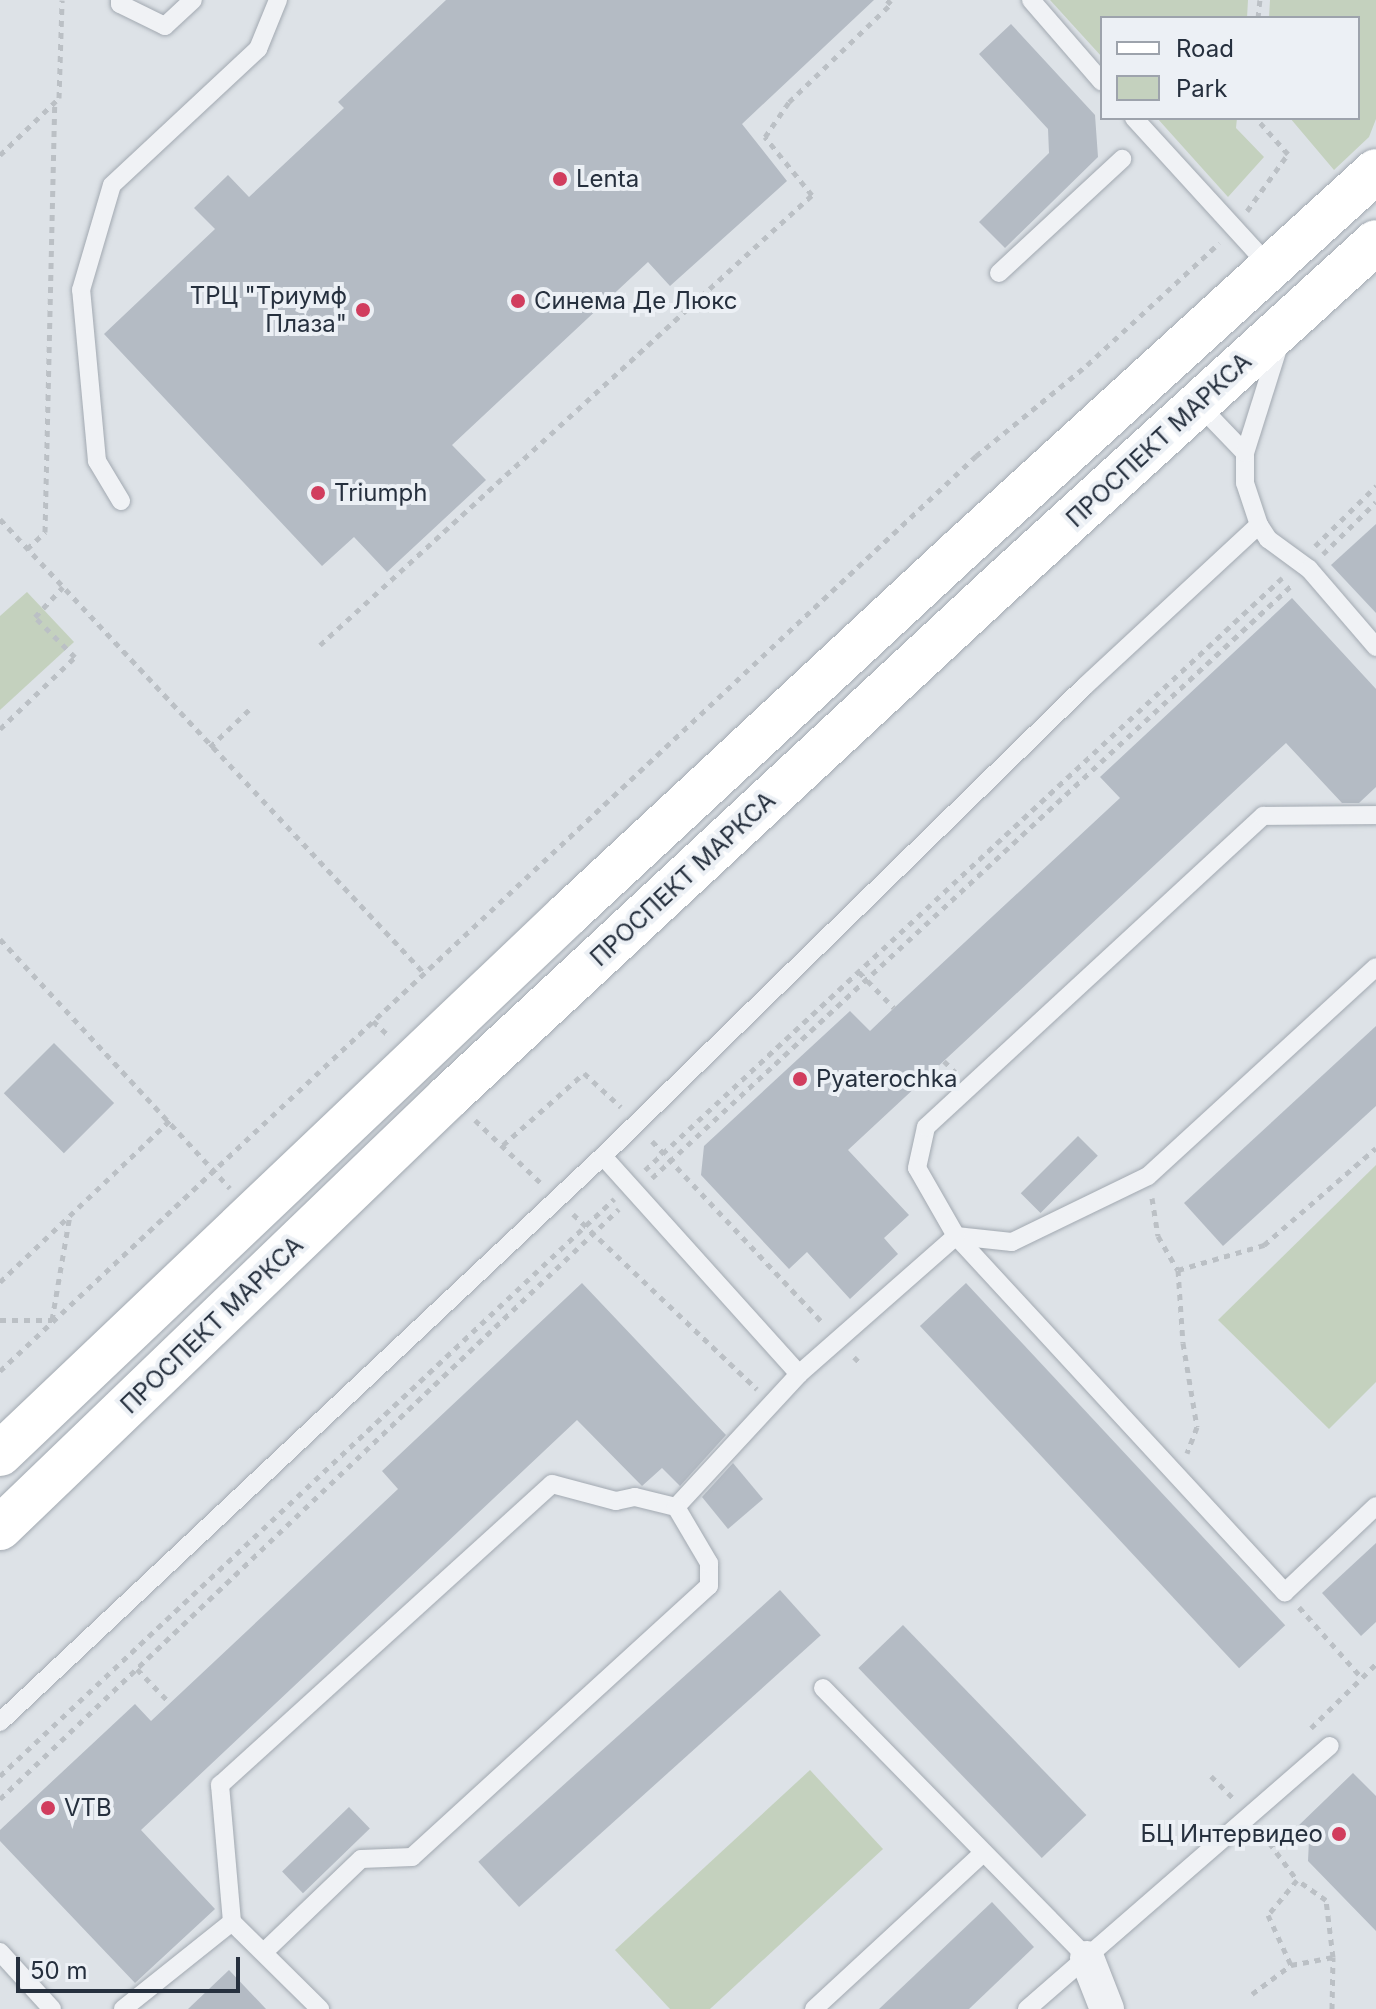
<!DOCTYPE html>
<meta charset="utf-8">
<style>
body{margin:0}
#map{position:relative;width:1376px;height:2009px;overflow:hidden;background:#dde2e7;font-family:Inter,sans-serif}
div>[style]{position:absolute}
[style*='--x']{left:calc(var(--x)*1px);top:calc(var(--y)*1px);width:calc(var(--w)*1px);rotate:calc(var(--a)*1deg)}
.green>*{inset:0;background:#c4d1be}
.building>*{inset:0;background:#b4bbc4;transform-origin:0 0}
.path>*{height:5px;margin-top:-2.5px;transform-origin:0;background:repeating-linear-gradient(90deg,#bbc0c5 0 6px,transparent 0 12px)}
.roads{filter:drop-shadow(0 0 2px #a2a9b1) drop-shadow(0 0 2px #a2a9b1)}
.lane>*{height:18px;margin:-9px;padding:0 9px;transform-origin:9px;border-radius:9px;background:#f0f2f5}
.street>*{height:34px;margin:-17px;padding:0 17px;transform-origin:17px;border-radius:17px;background:#f0f2f5}
.primary>*{height:44px;margin:-22px;padding:0 22px;transform-origin:22px;border-radius:22px;background:#fff}
.dots>*{width:22px;height:22px;translate:-50% -50%;box-sizing:border-box;border:4px solid #ecf0f5;border-radius:50%}
span{translate:-50% -50%;white-space:nowrap;text-align:center;line-height:1.15;-webkit-text-stroke:8px #ecf0f5;paint-order:stroke}
.poi-label{font-size:24px;color:#26303e}
.left{translate:0 -50%;text-align:left}
.right{translate:-100% -50%;text-align:right}
.street-label{font-size:24px;color:#26303e}
.legend{position:absolute;left:1100px;top:16px;width:260px;height:104px;box-sizing:border-box;background:#ecf0f5;border:2px solid #9da3ac;margin:0;padding:10px 14px;list-style:none;font-size:24px;color:#26303e}
.legend li{display:flex;align-items:center;gap:16px;height:40px}
.legend b{width:40px;border:2px solid #9da3ac}
.scale{position:absolute;left:16px;top:1957px;width:224px;height:36px;box-sizing:border-box;border:4px solid #26303e;border-top:0;padding-left:10px;font-size:24px;line-height:28px;white-space:nowrap;color:#26303e;-webkit-text-stroke:6px #ecf0f5;paint-order:stroke}
</style>
<div id="map">
<div class="green">
<div style="clip-path:polygon(1050px 0,1248px 0,1247px 18px,1102px 18px,1102px 57px)"></div>
<div style="clip-path:polygon(1270px 0,1376px 0,1376px 119px,1369px 137px,1334px 170px,1290px 118px,1358px 118px,1358px 18px,1269px 18px)"></div>
<div style="clip-path:polygon(1157px 118px,1237px 118px,1236px 128px,1264px 157px,1228px 197px)"></div>
<div style="clip-path:polygon(27px 592px,74px 642px,0 710px,0 616px)"></div>
<div style="clip-path:polygon(1376px 1165px,1376px 1382px,1329px 1429px,1218px 1320px)"></div>
<div style="clip-path:polygon(810px 1770px,883px 1849px,710px 2009px,670px 2009px,615px 1950px)"></div>
</div>
<div class="building">
<div style="clip-path:polygon(446px 0,874px 0,742px 124px,787px 181px,670px 286px,648px 262px,452px 445px,486px 480px,387px 572px,354px 537px,322px 566px,104px 334px,215px 229px,194px 208px,228px 175px,249px 197px,344px 108px,338px 102px)"></div>
<div style="clip-path:polygon(1011px 24px,1095px 115px,1098px 157px,1005px 248px,979px 222px,1049px 153px,1048px 129px,979px 54px)"></div>
<div style="clip-path:polygon(1376px 524px,1376px 613px,1331px 565px)"></div>
<div style="clip-path:polygon(1292px 598px,1376px 689px,1376px 787px,1359px 803px,1342px 803px,1286px 743px,848px 1150px,909px 1215px,884px 1238px,898px 1254px,850px 1299px,807px 1252px,789px 1269px,701px 1175px,704px 1146px,850px 1011px,870px 1031px,894px 1008px,1120px 798px,1100px 777px)"></div>
<div style="clip-path:polygon(1376px 1026px,1376px 1106px,1223px 1246px,1184px 1203px)"></div>
<div style="left:54px;top:1043px;width:85px;height:71px;rotate:45deg"></div>
<div style="left:1078px;top:1136px;width:28px;height:81px;rotate:45deg"></div>
<div style="clip-path:polygon(582px 1283px,726px 1435px,680px 1486px,662px 1468px,642px 1486px,577px 1420px,141px 1830px,215px 1909px,135px 1983px,0 1841px,0 1830px,135px 1704px,151px 1721px,398px 1489px,382px 1471px)"></div>
<div style="left:966px;top:1283px;width:468px;height:63px;rotate:47deg"></div>
<div style="clip-path:polygon(733px 1463px,763px 1499px,728px 1529px,702px 1497px)"></div>
<div style="clip-path:polygon(1376px 1543px,1376px 1622px,1361px 1636px,1322px 1593px)"></div>
<div style="left:780px;top:1590px;width:61px;height:406px;rotate:48deg"></div>
<div style="left:903px;top:1625px;width:264px;height:62px;rotate:46deg"></div>
<div style="clip-path:polygon(1353px 1773px,1376px 1796px,1376px 1931px,1308px 1861px,1309px 1840px,1297px 1827px)"></div>
<div style="left:349px;top:1807px;width:30px;height:93px;rotate:46deg"></div>
<div style="clip-path:polygon(992px 1902px,1034px 1947px,969px 2009px,879px 2009px)"></div>
<div style="clip-path:polygon(229px 1970px,266px 2009px,188px 2009px)"></div>
</div>
<div class="path">
<div style="--x:1258;--y:18;--w:18;--a:-84"></div>
<div style="--x:0;--y:155;--w:82;--a:-44"></div>
<div style="--x:59;--y:98;--w:98;--a:-88.2"></div>
<div style="--x:1247;--y:211;--w:70;--a:-54.3"></div>
<div style="--x:1288;--y:154;--w:48;--a:-131.6"></div>
<div style="--x:0;--y:519;--w:620;--a:46.96"></div>
<div style="--x:1315;--y:546;--w:86;--a:-44.5"></div>
<div style="--x:27;--y:549;--w:25;--a:-43"></div>
<div style="--x:45;--y:532;--w:431;--a:-88.7"></div>
<div style="--x:1323;--y:554;--w:74;--a:-44.5"></div>
<div style="--x:320;--y:645;--w:667;--a:-42.45"></div>
<div style="--x:812;--y:195;--w:75;--a:-129"></div>
<div style="--x:765;--y:137;--w:42;--a:-55.6"></div>
<div style="--x:789;--y:102;--w:141;--a:-43.9"></div>
<div style="--x:891;--y:4;--w:6;--a:-135"></div>
<div style="--x:0;--y:729;--w:104;--a:-43.8"></div>
<div style="--x:75;--y:657;--w:57;--a:-135"></div>
<div style="--x:35;--y:617;--w:41;--a:-47"></div>
<div style="--x:210;--y:747;--w:59;--a:-43.6"></div>
<div style="--x:0;--y:939;--w:339;--a:47.3"></div>
<div style="--x:859;--y:972;--w:50;--a:45.8"></div>
<div style="--x:373;--y:1021;--w:21;--a:43"></div>
<div style="--x:944;--y:1061;--w:16;--a:45"></div>
<div style="--x:475;--y:1120;--w:94;--a:43.7"></div>
<div style="--x:652;--y:1141;--w:250;--a:46.8"></div>
<div style="--x:503;--y:1145;--w:108;--a:-41.6"></div>
<div style="--x:584;--y:1073;--w:50;--a:42.6"></div>
<div style="--x:645;--y:1170;--w:870;--a:-42.9"></div>
<div style="--x:652;--y:1178;--w:874;--a:-42.82"></div>
<div style="--x:1152;--y:1198;--w:38;--a:81"></div>
<div style="--x:1158;--y:1236;--w:39;--a:60"></div>
<div style="--x:1178;--y:1270;--w:90;--a:-16.2"></div>
<div style="--x:1264;--y:1245;--w:148;--a:-40.9"></div>
<div style="--x:573;--y:1214;--w:254;--a:43.6"></div>
<div style="--x:1178;--y:1270;--w:73;--a:86.1"></div>
<div style="--x:1183;--y:1343;--w:85;--a:80.5"></div>
<div style="--x:1197;--y:1427;--w:28;--a:111"></div>
<div style="--x:0;--y:1282;--w:235;--a:-43.6"></div>
<div style="--x:0;--y:1320;--w:52;--a:0"></div>
<div style="--x:52;--y:1320;--w:107;--a:-80.3"></div>
<div style="--x:854;--y:1357;--w:11;--a:45"></div>
<div style="--x:0;--y:1371;--w:1338;--a:-43.15"></div>
<div style="--x:976;--y:456;--w:144;--a:-39.3"></div>
<div style="--x:1087;--y:365;--w:180;--a:-42.7"></div>
<div style="--x:1299;--y:1607;--w:95;--a:48.4"></div>
<div style="--x:137;--y:1669;--w:47;--a:45.9"></div>
<div style="--x:1311;--y:1728;--w:91;--a:-44.6"></div>
<div style="--x:0;--y:1776;--w:843;--a:-43.22"></div>
<div style="--x:1211;--y:1776;--w:35;--a:45"></div>
<div style="--x:0;--y:1799;--w:855;--a:-43.63"></div>
<div style="--x:1262;--y:1833;--w:59;--a:53.3"></div>
<div style="--x:1297;--y:1880;--w:45;--a:129.6"></div>
<div style="--x:1268;--y:1915;--w:55;--a:65.3"></div>
<div style="--x:1291;--y:1965;--w:43;--a:-10.8"></div>
<div style="--x:1333;--y:1957;--w:57;--a:-97"></div>
<div style="--x:1326;--y:1900;--w:35;--a:-145"></div>
<div style="--x:1252;--y:1994;--w:49;--a:-36.6"></div>
<div style="--x:1332;--y:2009;--w:52;--a:-88.9"></div>
</div>
<div class="roads">
<div class="lane">
<div style="--x:120;--y:0;--w:4;--a:90"></div>
<div style="--x:120;--y:4;--w:50;--a:26.1"></div>
<div style="--x:165;--y:26;--w:38;--a:-43"></div>
<div style="--x:1031;--y:0;--w:108;--a:49.1"></div>
<div style="--x:1134;--y:118;--w:202;--a:47.6"></div>
<div style="--x:999;--y:273;--w:168;--a:-42.8"></div>
<div style="--x:1199;--y:405;--w:66;--a:46.2"></div>
<div style="--x:121;--y:501;--w:47;--a:-121"></div>
<div style="--x:97;--y:461;--w:172;--a:-95.3"></div>
<div style="--x:81;--y:290;--w:109;--a:-73.6"></div>
<div style="--x:112;--y:185;--w:200;--a:-43"></div>
<div style="--x:258;--y:49;--w:53;--a:-67.8"></div>
<div style="--x:1259;--y:525;--w:17;--a:57"></div>
<div style="--x:1268;--y:539;--w:51;--a:36.2"></div>
<div style="--x:1309;--y:569;--w:103;--a:49.3"></div>
<div style="--x:956;--y:1236;--w:485;--a:47.3"></div>
<div style="--x:1285;--y:1592;--w:125;--a:-43.4"></div>
<div style="--x:956;--y:1236;--w:56;--a:6.1"></div>
<div style="--x:1012;--y:1242;--w:151;--a:-25.9"></div>
<div style="--x:1148;--y:1176;--w:309;--a:-42.5"></div>
<div style="--x:799;--y:1374;--w:209;--a:-41.3"></div>
<div style="--x:956;--y:1236;--w:78;--a:-119.8"></div>
<div style="--x:917;--y:1168;--w:42;--a:-77.6"></div>
<div style="--x:926;--y:1127;--w:459;--a:-42.7"></div>
<div style="--x:1263;--y:816;--w:113;--a:-0.5"></div>
<div style="--x:823;--y:1688;--w:378;--a:45.6"></div>
<div style="--x:0;--y:1722;--w:827;--a:-43.19"></div>
<div style="--x:603;--y:1156;--w:673;--a:-44.28"></div>
<div style="--x:1085;--y:686;--w:237;--a:-42.8"></div>
<div style="--x:1259;--y:525;--w:44;--a:-108.4"></div>
<div style="--x:1245;--y:483;--w:30;--a:-90"></div>
<div style="--x:1245;--y:453;--w:116;--a:-72.5"></div>
<div style="--x:232;--y:1922;--w:138;--a:-95"></div>
<div style="--x:220;--y:1785;--w:448;--a:-42.2"></div>
<div style="--x:552;--y:1484;--w:66;--a:14.9"></div>
<div style="--x:616;--y:1501;--w:19;--a:-12"></div>
<div style="--x:635;--y:1497;--w:42;--a:13.7"></div>
<div style="--x:676;--y:1507;--w:181;--a:-47.2"></div>
<div style="--x:799;--y:1374;--w:293;--a:-132"></div>
<div style="--x:265;--y:1951;--w:133;--a:-43.8"></div>
<div style="--x:361;--y:1859;--w:51;--a:-2.2"></div>
<div style="--x:412;--y:1857;--w:402;--a:-42.4"></div>
<div style="--x:709;--y:1586;--w:23;--a:-90"></div>
<div style="--x:709;--y:1563;--w:65;--a:-120.5"></div>
<div style="--x:0;--y:1952;--w:77;--a:47.6"></div>
<div style="--x:123;--y:2009;--w:139;--a:-38.6"></div>
<div style="--x:232;--y:1922;--w:124;--a:44.7"></div>
<div style="--x:814;--y:2009;--w:229;--a:-42.7"></div>
<div style="--x:1027;--y:2009;--w:401;--a:-41"></div>
</div>
<div class="street">
<div style="--x:1087;--y:1958;--w:55;--a:68.6"></div>
</div>
<div class="primary">
<div style="--x:0;--y:1454;--w:782;--a:-43.55"></div>
<div style="--x:567;--y:915;--w:535;--a:-42.88"></div>
<div style="--x:959;--y:551;--w:564;--a:-42.34"></div>
<div style="--x:0;--y:1528;--w:622;--a:-43.89"></div>
<div style="--x:448;--y:1097;--w:747;--a:-42.88"></div>
<div style="--x:995;--y:589;--w:515;--a:-42.33"></div>
</div>
</div>
<div class="dots">
<div style="left:560px;top:179px;background:#d13d5e"></div>
<div style="left:518px;top:301px;background:#d13d5e"></div>
<div style="left:363px;top:310px;background:#d13d5e"></div>
<div style="left:318px;top:493px;background:#d13d5e"></div>
<div style="left:800px;top:1079px;background:#d13d5e"></div>
<div style="left:48px;top:1808px;background:#d13d5e"></div>
<div style="left:1339px;top:1834px;background:#d13d5e"></div>
</div>
<div class="poi-label">
<span class="left" style="left:576px;top:179px">Lenta</span>
<span class="right" style="left:347px;top:310px">ТРЦ "Триумф<br>Плаза"</span>
<span class="left" style="left:534px;top:301px">Синема Де Люкс</span>
<span class="left" style="left:334px;top:493px">Triumph</span>
<span class="left" style="left:816px;top:1079px">Pyaterochka</span>
<span class="left" style="left:64px;top:1808px">VTB</span>
<span class="right" style="left:1323px;top:1834px">БЦ Интервидео</span>
</div>
<div class="street-label">
<span style="left:1159px;top:440px;rotate:-43deg">ПРОСПЕКТ МАРКСА</span>
<span style="left:683px;top:879px;rotate:-43deg">ПРОСПЕКТ МАРКСА</span>
<span style="left:212px;top:1325px;rotate:-44deg">ПРОСПЕКТ МАРКСА</span>
</div>
<ul class="legend">
<li><b style="height:10px;background:#fff"></b>Road</li>
<li><b style="height:22px;background:#c4d1be"></b>Park</li>
</ul>
<div class="scale">50 m</div>
</div>
